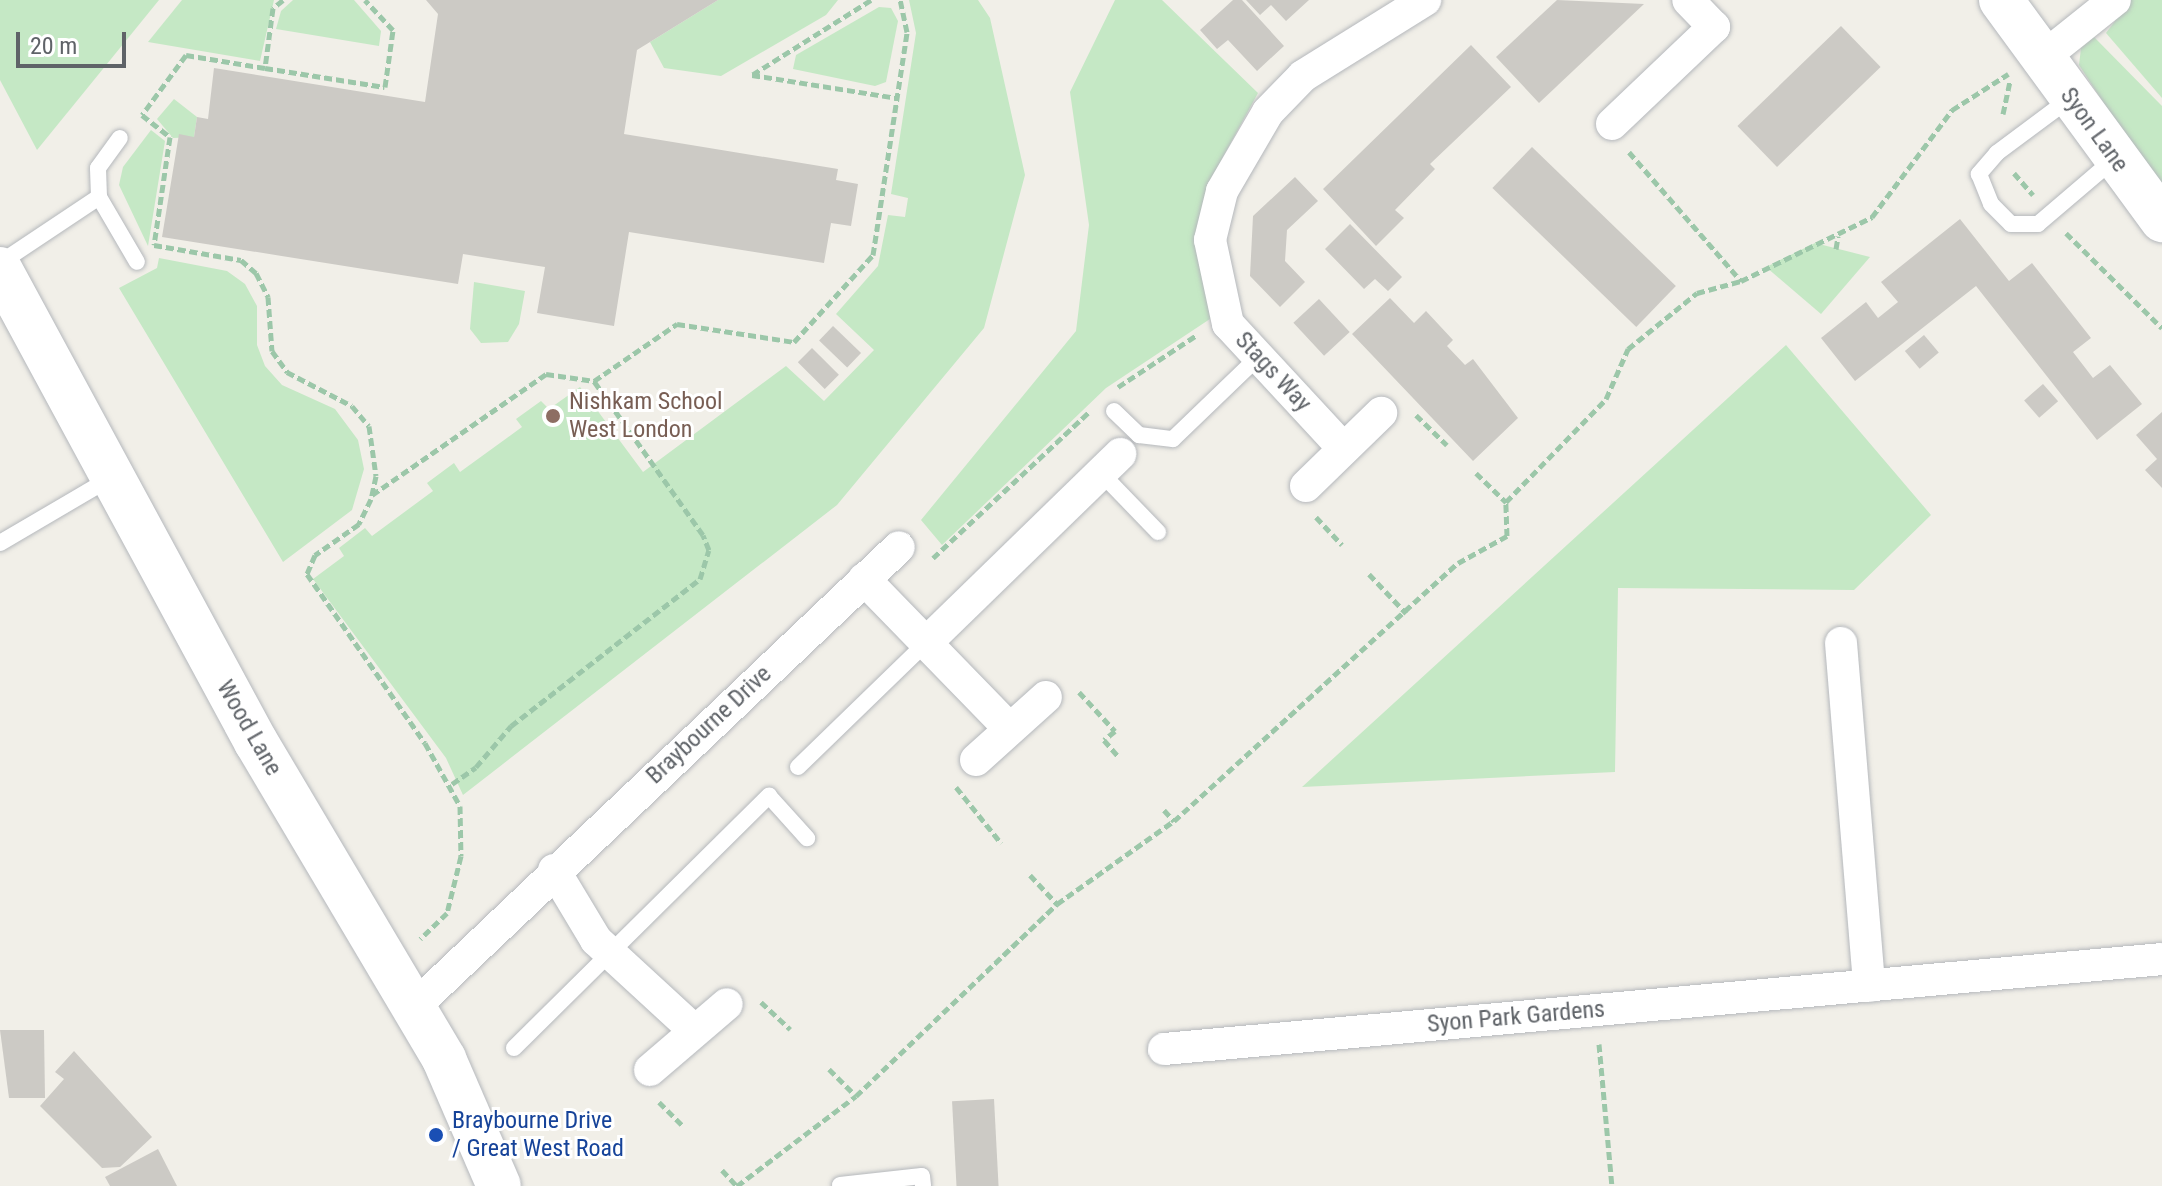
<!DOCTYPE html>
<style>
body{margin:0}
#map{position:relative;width:2162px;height:1186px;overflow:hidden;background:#f1efe8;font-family:"Roboto Condensed",sans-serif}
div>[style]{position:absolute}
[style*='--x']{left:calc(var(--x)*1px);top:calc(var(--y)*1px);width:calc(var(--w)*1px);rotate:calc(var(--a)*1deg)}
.green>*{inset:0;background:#c5e8c5}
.building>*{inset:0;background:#cccac5;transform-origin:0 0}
.path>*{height:5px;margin-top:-2.5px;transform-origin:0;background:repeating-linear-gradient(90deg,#9cc7a9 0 8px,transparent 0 12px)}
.roads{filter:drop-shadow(0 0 2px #b5b8bc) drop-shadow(0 0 2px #b5b8bc)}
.lane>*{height:16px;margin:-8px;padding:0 8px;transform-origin:8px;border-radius:8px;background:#fff}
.street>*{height:32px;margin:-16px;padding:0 16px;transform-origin:16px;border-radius:16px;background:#fff}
.secondary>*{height:44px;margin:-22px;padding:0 22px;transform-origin:22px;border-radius:22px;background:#fff}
.dots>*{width:22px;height:22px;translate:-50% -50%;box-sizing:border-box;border:4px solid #fff;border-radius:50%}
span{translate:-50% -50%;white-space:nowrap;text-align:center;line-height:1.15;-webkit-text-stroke:6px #fff;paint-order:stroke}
.street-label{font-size:24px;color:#5f6368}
.education-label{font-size:24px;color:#785e54}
.left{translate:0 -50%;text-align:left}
.transit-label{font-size:24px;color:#164399}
.scale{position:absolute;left:16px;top:32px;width:110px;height:36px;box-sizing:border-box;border:4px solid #5f6368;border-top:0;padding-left:10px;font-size:24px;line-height:28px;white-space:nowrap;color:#5f6368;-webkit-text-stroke:6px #fff;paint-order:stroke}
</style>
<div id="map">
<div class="green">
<div style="clip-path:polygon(0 0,159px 0,37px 150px,0 80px)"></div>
<div style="clip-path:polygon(182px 0,274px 0,260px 61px,148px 42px)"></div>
<div style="clip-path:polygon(293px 0,354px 0,381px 31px,379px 46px,276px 29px,281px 11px)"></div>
<div style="clip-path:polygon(718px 0,838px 0,826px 15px,721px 76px,664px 68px,650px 42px)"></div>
<div style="clip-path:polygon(909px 0,978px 0,990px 18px,1025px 175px,984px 328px,837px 505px,463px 795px,446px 758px,313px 579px,344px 556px,339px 548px,365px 528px,372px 536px,433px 491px,427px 483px,454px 463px,460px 472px,522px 427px,516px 419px,541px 401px,549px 409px,580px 387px,643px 472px,786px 366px,824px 401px,874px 350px,836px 314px,878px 266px,888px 215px,905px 217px,908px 198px,891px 194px,916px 33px)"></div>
<div style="clip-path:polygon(1115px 0,1162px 0,1258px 93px,1217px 168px,1198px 245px,1216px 315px,1106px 388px,942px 545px,921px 520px,1076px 331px,1089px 225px,1070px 92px)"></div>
<div style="clip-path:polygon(2131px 0,2162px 0,2162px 98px,2106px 33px)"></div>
<div style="clip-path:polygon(879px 7px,891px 8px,898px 21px,886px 82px,875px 86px,793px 69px,796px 55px)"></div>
<div style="clip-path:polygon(2094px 37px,2162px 106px,2162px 193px,2079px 65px,2081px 48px)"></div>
<div style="clip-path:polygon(174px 99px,197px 117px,194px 137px,173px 138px,157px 119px)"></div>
<div style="clip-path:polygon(151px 130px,165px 141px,148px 246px,119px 185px,123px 167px)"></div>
<div style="clip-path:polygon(1815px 243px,1870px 257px,1821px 314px,1766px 267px)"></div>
<div style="clip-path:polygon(159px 258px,227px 271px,245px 284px,257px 306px,257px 345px,265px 366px,282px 385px,335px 409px,358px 440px,364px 469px,352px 510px,283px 562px,119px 288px,157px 268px)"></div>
<div style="clip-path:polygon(474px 282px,525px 291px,519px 324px,508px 342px,481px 343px,470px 329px)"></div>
<div style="clip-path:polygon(1786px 345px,1931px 515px,1854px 590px,1618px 588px,1615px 772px,1302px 787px)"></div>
</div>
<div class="building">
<div style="clip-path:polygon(426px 0,718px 0,637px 50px,624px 134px,838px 169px,836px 180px,858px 184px,851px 226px,831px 223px,824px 263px,629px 232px,614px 326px,537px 313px,545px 267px,463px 254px,458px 284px,162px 237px,179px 134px,194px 137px,197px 117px,208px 119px,214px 68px,425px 102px,438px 14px)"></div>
<div style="clip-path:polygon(1233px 0,1242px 0,1284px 46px,1257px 71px,1228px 40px,1217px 49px,1200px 30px)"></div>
<div style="clip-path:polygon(1246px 0,1309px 0,1286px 21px,1271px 5px,1260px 15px)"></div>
<div style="clip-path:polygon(1557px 0,1644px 4px,1539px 103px,1496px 57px)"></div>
<div style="left:1841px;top:26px;width:57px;height:144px;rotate:46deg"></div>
<div style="clip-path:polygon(1471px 45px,1511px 87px,1430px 164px,1435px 169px,1395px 210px,1404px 218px,1376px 246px,1323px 189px)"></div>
<div style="left:1532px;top:147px;width:200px;height:57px;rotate:44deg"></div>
<div style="clip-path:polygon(1295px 177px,1318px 201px,1287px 230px,1285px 261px,1305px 282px,1280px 307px,1250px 276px,1253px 216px)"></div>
<div style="clip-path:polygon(1960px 219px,2009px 281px,2032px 263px,2091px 338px,2073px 352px,2093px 378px,2110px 365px,2142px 404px,2097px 440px,1976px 286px,1855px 381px,1821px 338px,1866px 302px,1878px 318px,1898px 302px,1881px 282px)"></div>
<div style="clip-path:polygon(1350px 224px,1402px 277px,1388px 291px,1375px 279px,1364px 289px,1325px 249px)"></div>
<div style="clip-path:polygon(1390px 298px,1414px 323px,1426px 311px,1453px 340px,1447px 346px,1465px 365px,1473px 359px,1518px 418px,1473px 461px,1352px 334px)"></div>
<div style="left:1319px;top:299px;width:45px;height:35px;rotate:47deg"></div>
<div style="left:833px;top:326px;width:39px;height:20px;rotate:44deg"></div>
<div style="left:1924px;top:335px;width:23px;height:25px;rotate:50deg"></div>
<div style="left:812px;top:348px;width:38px;height:20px;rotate:45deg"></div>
<div style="left:2043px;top:384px;width:23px;height:25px;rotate:49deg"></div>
<div style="clip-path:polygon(2162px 412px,2162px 488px,2145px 470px,2157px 459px,2136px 435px)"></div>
<div style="clip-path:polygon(0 1030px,44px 1030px,45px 1098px,9px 1098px)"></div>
<div style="clip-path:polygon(74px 1051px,152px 1137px,120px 1167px,102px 1168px,40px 1106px,64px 1079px,55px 1072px)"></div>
<div style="left:994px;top:1099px;width:87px;height:42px;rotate:87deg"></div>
<div style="clip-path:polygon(158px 1149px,177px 1186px,110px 1186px,105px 1177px)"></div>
</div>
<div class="path">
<div style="--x:283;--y:0;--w:13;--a:141"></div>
<div style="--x:273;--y:8;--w:61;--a:97.6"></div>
<div style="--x:265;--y:68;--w:80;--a:-170.7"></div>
<div style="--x:186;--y:55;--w:74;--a:126.3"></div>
<div style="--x:142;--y:115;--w:36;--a:38"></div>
<div style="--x:170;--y:137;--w:109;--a:98.4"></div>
<div style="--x:154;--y:245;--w:88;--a:9.8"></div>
<div style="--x:241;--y:260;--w:20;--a:41"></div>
<div style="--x:256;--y:273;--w:27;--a:63"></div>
<div style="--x:268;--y:297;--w:54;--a:85.8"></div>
<div style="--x:272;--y:351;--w:26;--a:54"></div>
<div style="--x:287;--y:372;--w:73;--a:27.6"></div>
<div style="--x:352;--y:406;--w:26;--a:50"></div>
<div style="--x:369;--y:426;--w:50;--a:82"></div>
<div style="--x:376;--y:476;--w:24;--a:102"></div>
<div style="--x:371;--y:499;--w:28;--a:116"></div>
<div style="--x:359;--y:524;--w:54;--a:144.8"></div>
<div style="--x:315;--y:555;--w:21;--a:113"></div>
<div style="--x:307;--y:574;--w:206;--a:55.1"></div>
<div style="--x:425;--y:743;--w:72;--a:60.9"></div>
<div style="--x:460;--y:806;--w:50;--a:88.9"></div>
<div style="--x:461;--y:856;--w:59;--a:103.8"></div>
<div style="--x:447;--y:913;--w:37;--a:136"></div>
<div style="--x:871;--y:0;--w:141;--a:147.8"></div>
<div style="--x:752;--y:75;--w:148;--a:9"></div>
<div style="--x:265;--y:68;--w:121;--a:9"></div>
<div style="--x:385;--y:87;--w:58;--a:-82"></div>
<div style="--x:393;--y:30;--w:41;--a:-133"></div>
<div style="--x:2003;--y:114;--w:34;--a:-78"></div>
<div style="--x:1629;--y:152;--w:171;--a:49"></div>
<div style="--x:2014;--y:173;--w:29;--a:49"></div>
<div style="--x:2066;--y:233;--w:135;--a:44.7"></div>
<div style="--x:1836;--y:249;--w:13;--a:-81"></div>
<div style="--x:1118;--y:387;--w:95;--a:-33.4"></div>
<div style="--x:1416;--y:415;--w:43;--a:44.1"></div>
<div style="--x:1476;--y:473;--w:42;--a:44"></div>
<div style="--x:372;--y:495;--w:212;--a:-34.8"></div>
<div style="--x:546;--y:374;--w:49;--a:8.3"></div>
<div style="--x:594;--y:381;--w:101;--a:-34.5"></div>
<div style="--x:677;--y:324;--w:118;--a:8.7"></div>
<div style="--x:794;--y:342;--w:118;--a:-47.8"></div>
<div style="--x:873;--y:255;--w:226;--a:-81.3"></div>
<div style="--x:907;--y:32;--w:33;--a:-102"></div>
<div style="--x:1316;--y:517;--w:38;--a:47"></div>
<div style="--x:933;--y:558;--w:214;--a:-43.1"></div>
<div style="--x:1369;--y:574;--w:54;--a:46.5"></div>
<div style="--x:1079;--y:692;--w:53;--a:47.3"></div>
<div style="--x:1115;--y:731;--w:14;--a:141"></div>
<div style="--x:1104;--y:740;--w:23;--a:49"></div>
<div style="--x:452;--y:784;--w:29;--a:-35"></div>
<div style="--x:476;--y:767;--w:54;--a:-49.5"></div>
<div style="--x:511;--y:726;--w:239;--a:-37.9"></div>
<div style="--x:700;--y:579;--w:30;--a:-73"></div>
<div style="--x:709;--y:550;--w:16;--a:-112"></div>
<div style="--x:703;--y:535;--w:189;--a:-125.3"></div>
<div style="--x:956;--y:787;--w:72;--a:51.2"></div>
<div style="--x:1164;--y:810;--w:15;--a:48"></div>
<div style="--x:1030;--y:875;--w:40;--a:47"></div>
<div style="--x:761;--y:1002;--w:40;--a:43"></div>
<div style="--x:1599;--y:1044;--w:143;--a:84.8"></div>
<div style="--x:829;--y:1069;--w:38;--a:45"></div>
<div style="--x:659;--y:1102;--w:35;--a:45"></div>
<div style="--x:722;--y:1170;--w:22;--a:47"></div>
<div style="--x:737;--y:1186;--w:149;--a:-37.1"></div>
<div style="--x:856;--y:1096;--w:278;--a:-43.7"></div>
<div style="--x:1057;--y:904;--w:143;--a:-35.4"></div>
<div style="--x:1174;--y:821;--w:384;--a:-42.3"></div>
<div style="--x:1458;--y:563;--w:56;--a:-28.9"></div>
<div style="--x:1507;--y:536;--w:34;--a:-92"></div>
<div style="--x:1506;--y:502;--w:144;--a:-45.8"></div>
<div style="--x:1606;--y:399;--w:55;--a:-66.3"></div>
<div style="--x:1628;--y:349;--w:89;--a:-39.1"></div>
<div style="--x:1697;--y:293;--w:46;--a:-15.3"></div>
<div style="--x:1741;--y:281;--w:146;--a:-26"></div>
<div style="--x:1872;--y:217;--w:134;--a:-53.2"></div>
<div style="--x:1952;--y:110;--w:67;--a:-32.7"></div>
</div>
<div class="roads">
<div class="lane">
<div style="--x:2068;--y:100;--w:89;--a:143.3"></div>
<div style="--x:1997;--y:153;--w:28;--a:131"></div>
<div style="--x:1979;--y:174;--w:32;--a:68"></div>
<div style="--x:1991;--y:204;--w:28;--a:45"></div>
<div style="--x:2011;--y:224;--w:27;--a:0"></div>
<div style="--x:2038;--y:224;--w:100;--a:-40.5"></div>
<div style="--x:99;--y:197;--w:75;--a:59.7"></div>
<div style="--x:0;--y:263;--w:119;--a:-33.7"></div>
<div style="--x:99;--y:197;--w:29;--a:-92"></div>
<div style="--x:98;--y:168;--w:37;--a:-54"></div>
<div style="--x:1114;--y:411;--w:35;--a:44"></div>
<div style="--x:1139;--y:435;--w:34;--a:7"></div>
<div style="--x:1173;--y:439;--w:115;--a:-43.9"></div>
<div style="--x:1101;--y:473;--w:82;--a:46"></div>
<div style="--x:0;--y:543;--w:129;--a:-30.4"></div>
<div style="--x:798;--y:767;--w:182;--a:-44.1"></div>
<div style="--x:514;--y:1048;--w:359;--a:-44.7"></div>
<div style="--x:769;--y:796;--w:57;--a:47.9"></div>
<div style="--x:840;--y:1185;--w:82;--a:-6.3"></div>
<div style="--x:922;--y:1176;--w:10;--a:84"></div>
</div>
<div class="street">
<div style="--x:2046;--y:55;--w:88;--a:-38.6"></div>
<div style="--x:1612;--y:124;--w:141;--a:-43.6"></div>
<div style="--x:1714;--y:27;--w:37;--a:-134"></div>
<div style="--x:1343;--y:448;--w:169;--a:-132.8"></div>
<div style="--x:1228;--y:324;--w:86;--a:-102.1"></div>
<div style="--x:1210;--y:240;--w:50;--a:-76.2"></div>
<div style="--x:1222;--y:191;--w:91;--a:-59.8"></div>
<div style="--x:1268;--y:112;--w:50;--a:-45.8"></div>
<div style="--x:1303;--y:76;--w:144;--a:-31.9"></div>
<div style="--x:1306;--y:486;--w:105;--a:-44.2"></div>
<div style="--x:864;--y:579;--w:208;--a:45.8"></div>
<div style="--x:929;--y:640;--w:267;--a:-44.2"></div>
<div style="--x:1841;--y:643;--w:344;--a:85.3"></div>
<div style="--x:976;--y:760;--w:94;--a:-42"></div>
<div style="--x:554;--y:870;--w:82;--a:59"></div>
<div style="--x:596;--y:940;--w:134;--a:42.6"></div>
<div style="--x:414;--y:1007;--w:668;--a:-43.48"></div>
<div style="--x:1164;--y:1049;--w:1002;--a:-5.15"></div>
<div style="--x:650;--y:1070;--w:101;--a:-40.6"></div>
</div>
<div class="secondary">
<div style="--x:2001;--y:0;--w:273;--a:53.8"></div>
<div style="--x:0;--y:269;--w:538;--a:61.58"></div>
<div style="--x:256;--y:742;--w:369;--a:59.3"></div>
<div style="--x:444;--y:1059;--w:138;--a:66.6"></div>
</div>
</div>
<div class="dots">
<div style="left:553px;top:416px;background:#8d6e63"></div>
<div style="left:436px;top:1135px;background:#1a4fb4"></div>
</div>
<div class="street-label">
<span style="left:2094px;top:130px;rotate:54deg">Syon Lane</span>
<span style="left:1273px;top:372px;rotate:47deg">Stags Way</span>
<span style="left:709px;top:725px;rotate:-43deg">Braybourne Drive</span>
<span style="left:249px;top:728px;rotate:60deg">Wood Lane</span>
<span style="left:1516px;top:1017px;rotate:-5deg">Syon Park Gardens</span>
</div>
<div class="education-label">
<span class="left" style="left:569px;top:416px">Nishkam School<br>West London</span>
</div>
<div class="transit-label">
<span class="left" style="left:452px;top:1135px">Braybourne Drive<br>/ Great West Road</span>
</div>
<div class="scale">20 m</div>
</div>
